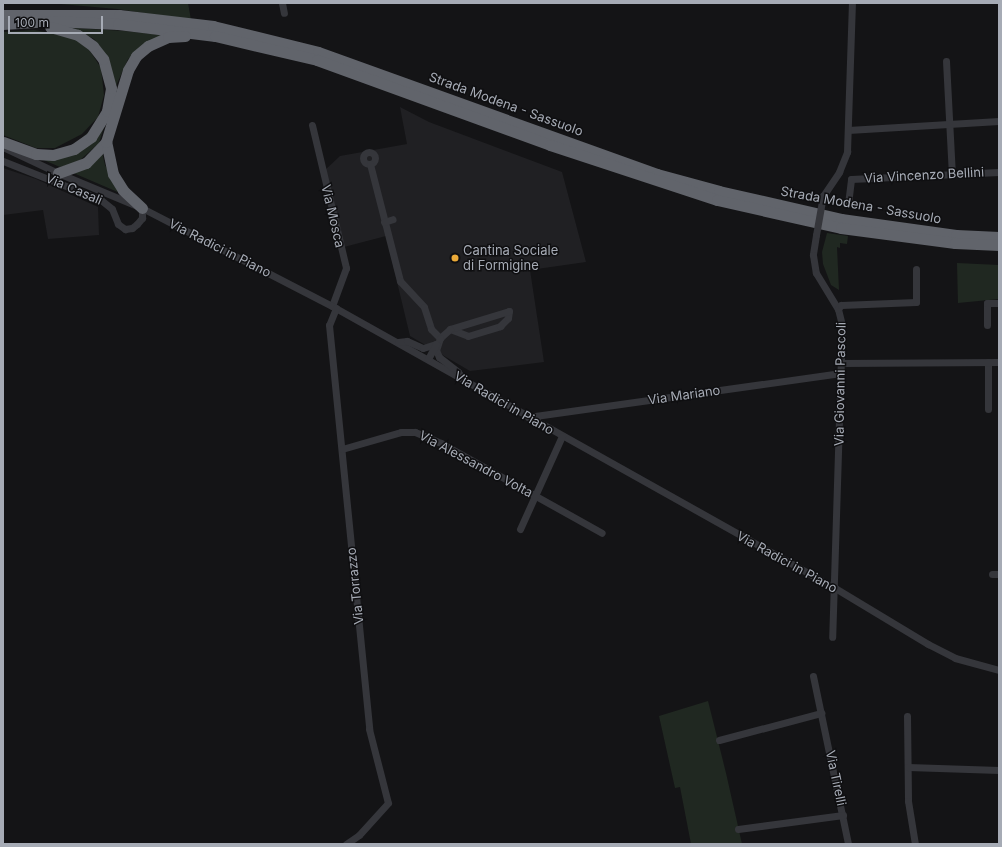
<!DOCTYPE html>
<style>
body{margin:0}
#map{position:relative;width:1002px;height:847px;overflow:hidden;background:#141416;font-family:Inter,sans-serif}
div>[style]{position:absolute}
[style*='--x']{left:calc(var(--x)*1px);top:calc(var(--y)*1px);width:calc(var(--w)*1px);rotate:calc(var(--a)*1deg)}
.built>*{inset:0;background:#202023}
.green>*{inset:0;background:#202821}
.minor>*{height:7px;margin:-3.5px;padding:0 3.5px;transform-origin:3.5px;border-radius:3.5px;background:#35363b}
.minor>.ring{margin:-3.5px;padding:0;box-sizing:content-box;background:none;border:7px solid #35363b;border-radius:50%}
.highway>*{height:11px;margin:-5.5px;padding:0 5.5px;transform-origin:5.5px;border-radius:5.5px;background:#61646b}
.minor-bridge>*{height:7px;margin:-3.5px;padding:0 3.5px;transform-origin:3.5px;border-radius:3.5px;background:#35363b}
.dots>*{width:11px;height:11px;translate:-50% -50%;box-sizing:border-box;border:2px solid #0f0f11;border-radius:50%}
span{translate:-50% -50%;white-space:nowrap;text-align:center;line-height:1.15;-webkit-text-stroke:3px #0f0f11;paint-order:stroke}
.street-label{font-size:13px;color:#a6abb5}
.poi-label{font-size:13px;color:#a6abb5}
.left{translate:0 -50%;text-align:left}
.frame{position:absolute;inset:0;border:4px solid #a6abb5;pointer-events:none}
.scale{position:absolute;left:8px;top:16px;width:95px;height:18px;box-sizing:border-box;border:2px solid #a6abb5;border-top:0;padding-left:5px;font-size:12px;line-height:14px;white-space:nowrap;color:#a6abb5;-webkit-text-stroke:3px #0f0f11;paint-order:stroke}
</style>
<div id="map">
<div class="built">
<div style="clip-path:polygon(400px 107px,429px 122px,562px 172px,586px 262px,530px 270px,544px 362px,470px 371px,410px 336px,386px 236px,344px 247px,324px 171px,340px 156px,407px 144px)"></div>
<div style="clip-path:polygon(3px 168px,36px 179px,98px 207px,99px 235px,48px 239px,43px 210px,3px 215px)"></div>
</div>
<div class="green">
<div style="clip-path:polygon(49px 3px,188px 3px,191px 20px,117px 9px)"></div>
<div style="clip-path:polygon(73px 28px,125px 31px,161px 35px,128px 59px,116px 86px,107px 57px,94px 39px)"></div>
<div style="clip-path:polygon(34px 30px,73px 37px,90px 51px,101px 68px,104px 95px,98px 117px,82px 134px,55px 148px,36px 148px,3px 135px,3px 32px)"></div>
<div style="clip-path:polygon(108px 114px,99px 143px,78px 162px,60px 167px,39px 158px,62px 156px)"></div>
<div style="clip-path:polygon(102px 152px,105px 165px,120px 193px,71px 172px)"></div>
<div style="clip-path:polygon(827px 233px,848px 236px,847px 244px,840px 243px,840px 248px,837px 247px,839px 290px,831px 285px,823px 264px,822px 252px)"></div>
<div style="clip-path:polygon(957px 263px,999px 265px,999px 299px,958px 303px)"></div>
<div style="clip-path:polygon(708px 701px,726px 773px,742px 844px,691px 844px,680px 787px,675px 788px,659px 716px)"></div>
</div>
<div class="minor">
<div style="--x:282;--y:3;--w:10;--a:79"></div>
<div style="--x:946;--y:61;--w:113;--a:87"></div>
<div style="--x:312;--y:125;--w:147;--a:76.6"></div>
<div style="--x:346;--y:268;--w:40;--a:110.2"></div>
<div style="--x:848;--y:130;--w:151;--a:-3.4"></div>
<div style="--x:3;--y:147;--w:61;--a:25.3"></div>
<div style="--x:58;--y:173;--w:91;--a:22.6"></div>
<div style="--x:142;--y:208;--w:214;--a:27.3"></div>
<div style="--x:332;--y:306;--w:577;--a:29.28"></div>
<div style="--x:835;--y:588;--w:109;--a:31.1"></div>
<div style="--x:928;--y:644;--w:30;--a:27"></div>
<div style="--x:955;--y:658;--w:46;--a:15.3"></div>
<div class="ring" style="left:363px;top:152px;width:5px;height:5px"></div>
<div style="--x:3;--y:161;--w:105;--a:21.7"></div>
<div style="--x:101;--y:200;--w:14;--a:39"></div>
<div style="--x:112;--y:209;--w:16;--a:68"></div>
<div style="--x:118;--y:224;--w:9;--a:36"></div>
<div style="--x:125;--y:229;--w:7;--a:-8"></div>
<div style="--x:132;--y:228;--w:6;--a:-39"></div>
<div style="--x:137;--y:224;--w:8;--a:-50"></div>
<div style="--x:142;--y:218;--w:10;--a:-90"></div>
<div style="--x:370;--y:164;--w:121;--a:75.6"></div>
<div style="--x:400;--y:281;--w:35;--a:47"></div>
<div style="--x:424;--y:307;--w:23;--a:72"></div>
<div style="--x:431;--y:329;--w:13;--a:45"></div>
<div style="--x:823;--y:196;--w:29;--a:-56"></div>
<div style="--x:839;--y:172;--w:22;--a:-68"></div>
<div style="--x:847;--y:152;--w:149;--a:-88.1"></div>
<div style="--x:848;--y:204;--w:25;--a:-83"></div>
<div style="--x:851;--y:179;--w:148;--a:-2.7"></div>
<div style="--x:384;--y:222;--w:9;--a:-18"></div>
<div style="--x:816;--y:235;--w:20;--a:99"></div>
<div style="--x:813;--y:255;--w:18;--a:81"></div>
<div style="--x:816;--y:273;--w:42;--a:58.6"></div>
<div style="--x:838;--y:309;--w:16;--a:76"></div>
<div style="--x:842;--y:325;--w:312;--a:91.8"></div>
<div style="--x:336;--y:308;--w:18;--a:112"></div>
<div style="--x:329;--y:325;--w:406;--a:84.3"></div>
<div style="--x:369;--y:729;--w:76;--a:75.6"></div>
<div style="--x:388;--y:803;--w:43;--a:132.2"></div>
<div style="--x:359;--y:835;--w:16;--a:145"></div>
<div style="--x:838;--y:309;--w:5;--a:-53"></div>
<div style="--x:841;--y:305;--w:75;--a:-2.3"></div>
<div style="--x:916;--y:302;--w:33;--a:-90"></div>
<div style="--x:987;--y:325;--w:22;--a:-90"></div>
<div style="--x:987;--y:303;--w:12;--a:0"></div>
<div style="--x:450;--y:329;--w:19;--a:21"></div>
<div style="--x:468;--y:336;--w:34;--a:-17"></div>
<div style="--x:500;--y:326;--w:11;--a:-45"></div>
<div style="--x:508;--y:318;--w:7;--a:-82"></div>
<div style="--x:509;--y:311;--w:62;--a:163"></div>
<div style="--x:450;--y:329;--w:13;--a:138"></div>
<div style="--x:440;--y:338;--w:13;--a:108"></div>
<div style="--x:436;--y:350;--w:8;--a:67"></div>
<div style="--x:439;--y:357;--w:24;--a:38"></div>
<div style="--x:458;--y:372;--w:7;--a:56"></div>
<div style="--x:398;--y:342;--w:9;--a:-6"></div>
<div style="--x:407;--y:341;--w:17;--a:24"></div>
<div style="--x:423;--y:348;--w:14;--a:-17"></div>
<div style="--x:436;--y:344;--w:17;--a:118"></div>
<div style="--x:988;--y:362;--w:47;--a:90"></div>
<div style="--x:841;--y:363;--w:158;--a:-0.4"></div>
<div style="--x:528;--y:417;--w:316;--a:-8"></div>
<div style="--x:342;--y:449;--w:61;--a:-16.1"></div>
<div style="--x:401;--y:432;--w:14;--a:0"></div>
<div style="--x:415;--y:432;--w:28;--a:23"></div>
<div style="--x:441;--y:443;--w:184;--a:29.2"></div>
<div style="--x:520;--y:529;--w:102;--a:-65.7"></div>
<div style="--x:992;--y:574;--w:7;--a:0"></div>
<div style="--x:813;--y:676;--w:172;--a:78.2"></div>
<div style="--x:907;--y:716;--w:85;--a:89.3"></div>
<div style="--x:908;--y:801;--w:44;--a:80.8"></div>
<div style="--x:719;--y:740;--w:106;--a:-14.8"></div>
<div style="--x:908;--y:767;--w:91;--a:1.9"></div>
<div style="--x:738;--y:829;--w:106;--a:-7.6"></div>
</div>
<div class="highway">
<div style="--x:3;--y:15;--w:116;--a:0"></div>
<div style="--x:119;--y:15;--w:95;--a:6.7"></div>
<div style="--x:213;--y:26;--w:108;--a:13.9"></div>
<div style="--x:318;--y:52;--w:360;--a:19.8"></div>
<div style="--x:657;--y:174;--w:64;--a:15.3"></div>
<div style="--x:719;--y:191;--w:125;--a:12.9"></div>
<div style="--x:841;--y:219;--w:116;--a:7.9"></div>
<div style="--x:956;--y:235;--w:43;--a:2.7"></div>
<div style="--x:3;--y:24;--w:48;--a:-3.6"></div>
<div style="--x:51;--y:21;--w:67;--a:2.6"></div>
<div style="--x:118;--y:24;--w:98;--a:7.1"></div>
<div style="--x:215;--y:36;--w:105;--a:13.2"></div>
<div style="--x:317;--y:60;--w:248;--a:20"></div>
<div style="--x:550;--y:145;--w:176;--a:18.2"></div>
<div style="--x:717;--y:200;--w:127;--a:12.7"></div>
<div style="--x:841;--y:228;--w:115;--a:7.5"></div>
<div style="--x:955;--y:243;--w:44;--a:2.6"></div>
<div style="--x:3;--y:142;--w:35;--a:20"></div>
<div style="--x:36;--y:154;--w:17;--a:3"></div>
<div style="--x:53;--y:155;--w:22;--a:-16"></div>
<div style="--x:74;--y:149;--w:21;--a:-35"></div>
<div style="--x:91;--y:137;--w:31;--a:-58"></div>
<div style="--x:107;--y:111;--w:23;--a:-80"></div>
<div style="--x:111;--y:88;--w:30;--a:-105"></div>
<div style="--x:103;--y:59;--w:16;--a:-128"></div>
<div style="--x:93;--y:46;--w:19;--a:-144"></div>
<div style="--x:78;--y:35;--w:29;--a:-164"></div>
<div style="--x:58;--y:173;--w:30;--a:-20"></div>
<div style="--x:86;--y:163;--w:29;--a:-46"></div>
<div style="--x:142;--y:208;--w:26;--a:-137"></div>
<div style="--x:123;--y:190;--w:19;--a:-122"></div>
<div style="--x:113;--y:174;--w:33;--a:-102"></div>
<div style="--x:106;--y:142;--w:75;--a:-73"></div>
<div style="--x:128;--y:70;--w:16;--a:-60"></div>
<div style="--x:136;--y:56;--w:16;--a:-40"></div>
<div style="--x:148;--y:46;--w:22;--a:-24"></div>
<div style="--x:168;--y:37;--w:17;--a:-3"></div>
</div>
<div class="minor-bridge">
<div style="--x:816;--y:235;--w:40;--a:-80"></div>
</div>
<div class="dots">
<div style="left:455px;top:258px;background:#eaa938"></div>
</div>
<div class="street-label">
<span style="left:506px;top:104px;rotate:20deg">Strada Modena - Sassuolo</span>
<span style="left:924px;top:175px;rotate:-3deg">Via Vincenzo Bellini</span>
<span style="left:74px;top:189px;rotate:23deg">Via Casali</span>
<span style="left:861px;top:205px;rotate:10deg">Strada Modena - Sassuolo</span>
<span style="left:333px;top:216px;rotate:77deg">Via Mosca</span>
<span style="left:220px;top:248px;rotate:27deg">Via Radici in Piano</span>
<span style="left:840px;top:384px;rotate:-89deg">Via Giovanni Pascoli</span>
<span style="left:684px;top:395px;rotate:-8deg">Via Mariano</span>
<span style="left:504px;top:403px;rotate:30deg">Via Radici in Piano</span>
<span style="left:476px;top:464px;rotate:28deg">Via Alessandro Volta</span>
<span style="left:787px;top:562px;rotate:29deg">Via Radici in Piano</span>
<span style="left:355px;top:586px;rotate:-96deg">Via Torrazzo</span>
<span style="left:836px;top:778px;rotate:78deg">Via Tirelli</span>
</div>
<div class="poi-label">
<span class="left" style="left:463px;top:258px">Cantina Sociale<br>di Formigine</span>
</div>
<div class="frame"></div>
<div class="scale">100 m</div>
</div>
